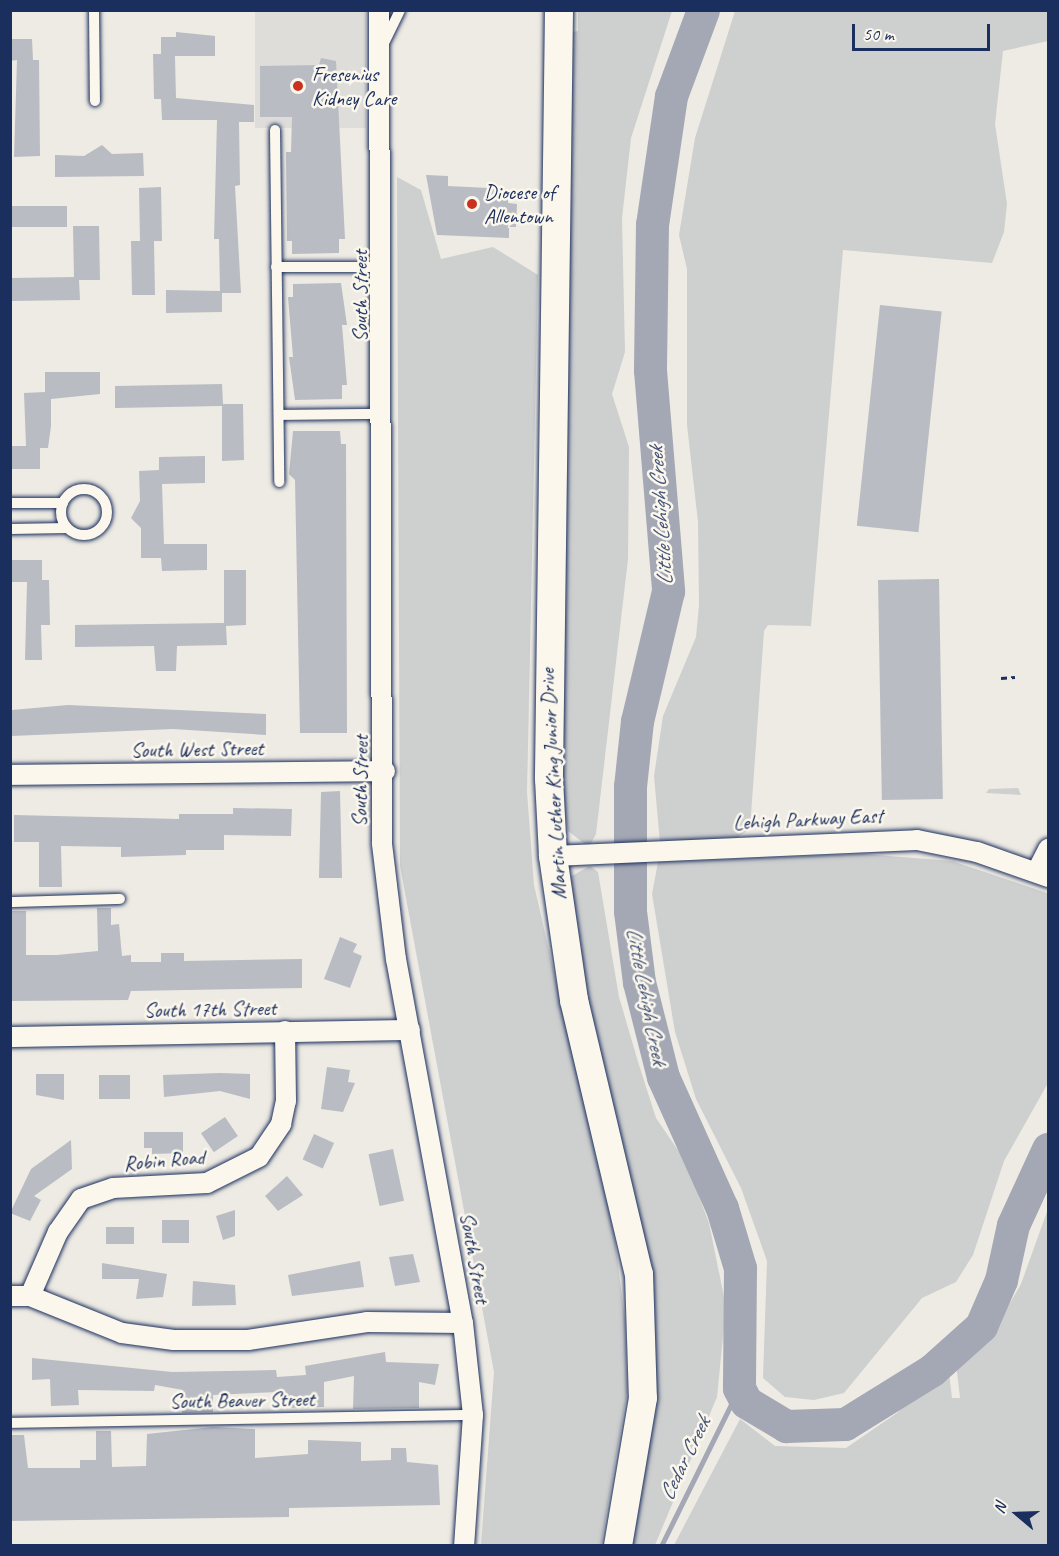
<!DOCTYPE html>
<style>
body{margin:0}
#map{position:relative;width:1059px;height:1556px;overflow:hidden;background:#eeebe4;font-family:Caveat,sans-serif}
div>[style]{position:absolute}
[style*='--x']{left:calc(var(--x)*1px);top:calc(var(--y)*1px);width:calc(var(--w)*1px);rotate:calc(var(--a)*1deg)}
.built>*{inset:0;background:#deddda;transform-origin:0 0}
.green>*{inset:0;background:#cecfcf}
.stream>*{height:5px;margin:-2.5px;padding:0 2.5px;transform-origin:2.5px;border-radius:2.5px;background:#a3a8b4}
.river>*{height:33px;margin:-16.5px;padding:0 16.5px;transform-origin:16.5px;border-radius:16.5px;background:#a3a8b4}
.building>*{inset:0;background:#b9bcc3;transform-origin:0 0}
.path>*{height:3px;margin-top:-1.5px;transform-origin:0;background:repeating-linear-gradient(90deg,#1b2f5e 0 6px,transparent 0 10.5px)}
.roads{filter:drop-shadow(0 0 2px #1b2f5e) drop-shadow(0 0 2px #1b2f5e)}
.service>*{height:10px;margin:-5px;padding:0 5px;transform-origin:5px;border-radius:5px;background:#fbf7ec}
.service>.ring{margin:-5px;padding:0;box-sizing:content-box;background:none;border:10px solid #fbf7ec;border-radius:50%}
.minor>*{height:20px;margin:-10px;padding:0 10px;transform-origin:10px;border-radius:10px;background:#fbf7ec}
.secondary>*{height:28px;margin:-14px;padding:0 14px;transform-origin:14px;border-radius:14px;background:#fbf7ec}
.dots>*{width:16px;height:16px;translate:-50% -50%;box-sizing:border-box;border:3px solid #fbf7ec;border-radius:50%}
span{translate:-50% -50%;white-space:nowrap;text-align:center;line-height:1.15;-webkit-text-stroke:5px #fbf7ec;paint-order:stroke}
.poi-label{font-size:21px;color:#1b2f5e}
.left{translate:0 -50%;text-align:left}
.street-label{font-size:21px;color:#1b2f5e}
.water-label{font-size:22px;color:#445378;font-style:italic}
.frame{position:absolute;inset:0;border:12px solid #1b2f5e;pointer-events:none}
.north{position:absolute;left:987px;top:1484px;width:60px;height:60px;-webkit-text-stroke:4px #fbf7ec;paint-order:stroke;rotate:289deg;font-size:16px;font-weight:700;line-height:24px;text-align:center;color:#1b2f5e}
.north::after{content:'';display:block;margin:auto;width:21px;height:27px;background:#1b2f5e;clip-path:polygon(50% 0,100% 100%,50% 72%,0 100%)}
.scale{position:absolute;left:852px;top:24px;width:138px;height:27px;box-sizing:border-box;border:3px solid #1b2f5e;border-top:0;padding-left:8px;font-size:18px;line-height:21px;white-space:nowrap;color:#1b2f5e;-webkit-text-stroke:4px #fbf7ec;paint-order:stroke}
</style>
<div id="map">
<div class="built">
<div style="left:255px;top:11px;width:111px;height:117px"></div>
</div>
<div class="green">
<div style="clip-path:polygon(578px 11px,672px 11px,631px 138px,622px 218px,625px 352px,612px 394px,629px 447px,628px 559px,596px 834px,589px 847px,568px 831px,560px 780px,572px 32px,578px 31px)"></div>
<div style="clip-path:polygon(735px 11px,1048px 11px,1048px 41px,1003px 51px,995px 124px,1007px 204px,1004px 232px,992px 263px,843px 250px,811px 626px,768px 625px,764px 631px,750px 829px,738px 837px,660px 843px,654px 776px,663px 716px,696px 637px,699px 605px,698px 522px,687px 425px,687px 269px,679px 235px,695px 138px)"></div>
<div style="clip-path:polygon(397px 177px,421px 190px,441px 259px,493px 247px,538px 275px,527px 792px,534px 885px,614px 1233px,625px 1320px,627px 1392px,601px 1545px,481px 1545px,494px 1372px,400px 866px)"></div>
<div style="clip-path:polygon(1018px 788px,1021px 795px,986px 793px,989px 789px)"></div>
<div style="clip-path:polygon(863px 854px,952px 861px,1047px 893px,1048px 1083px,1004px 1161px,973px 1255px,956px 1282px,922px 1298px,844px 1393px,814px 1400px,785px 1397px,763px 1378px,767px 1261px,741px 1188px,696px 1099px,675px 1032px,652px 894px,658px 862px)"></div>
<div style="clip-path:polygon(590px 866px,598px 872px,619px 997px,639px 1065px,656px 1118px,686px 1162px,709px 1223px,726px 1307px,717px 1397px,655px 1545px,627px 1545px,650px 1417px,568px 878px)"></div>
<div style="clip-path:polygon(1048px 1209px,1048px 1545px,674px 1545px,740px 1419px,775px 1446px,846px 1448px,897px 1413px,948px 1365px,952px 1398px,960px 1398px,956px 1363px,993px 1332px,1021px 1284px)"></div>
</div>
<div class="stream">
<div style="--x:661;--y:1546;--w:176;--a:-63.7"></div>
</div>
<div class="river">
<div style="--x:703;--y:10;--w:92;--a:110.4"></div>
<div style="--x:671;--y:96;--w:129;--a:98.4"></div>
<div style="--x:652;--y:224;--w:146;--a:90.8"></div>
<div style="--x:650;--y:370;--w:222;--a:85.3"></div>
<div style="--x:668;--y:591;--w:134;--a:103.4"></div>
<div style="--x:637;--y:721;--w:65;--a:96.1"></div>
<div style="--x:630;--y:786;--w:125;--a:90"></div>
<div style="--x:630;--y:911;--w:72;--a:82.8"></div>
<div style="--x:639;--y:982;--w:98;--a:75.8"></div>
<div style="--x:663;--y:1077;--w:144;--a:65.8"></div>
<div style="--x:722;--y:1208;--w:63;--a:73.3"></div>
<div style="--x:740;--y:1268;--w:120;--a:90.5"></div>
<div style="--x:739;--y:1388;--w:16;--a:63"></div>
<div style="--x:746;--y:1402;--w:47;--a:31"></div>
<div style="--x:786;--y:1426;--w:59;--a:-1.9"></div>
<div style="--x:845;--y:1424;--w:102;--a:-31.8"></div>
<div style="--x:932;--y:1370;--w:66;--a:-41.9"></div>
<div style="--x:981;--y:1326;--w:50;--a:-66.5"></div>
<div style="--x:1001;--y:1280;--w:56;--a:-77.7"></div>
<div style="--x:1013;--y:1225;--w:84;--a:-65.3"></div>
</div>
<div class="building">
<div style="clip-path:polygon(176px 32px,215px 36px,215px 56px,175px 56px,176px 98px,254px 105px,254px 122px,239px 122px,240px 185px,235px 186px,241px 293px,222px 293px,222px 312px,166px 313px,166px 290px,220px 291px,219px 239px,214px 239px,217px 120px,162px 120px,161px 99px,154px 99px,153px 54px,161px 54px,161px 37px,176px 37px)"></div>
<div style="clip-path:polygon(10px 39px,32px 39px,33px 60px,39px 60px,40px 156px,14px 157px,17px 60px,10px 61px)"></div>
<div style="clip-path:polygon(321px 58px,336px 61px,345px 239px,339px 239px,339px 253px,292px 254px,292px 241px,287px 241px,286px 152px,291px 152px,292px 117px,260px 117px,260px 66px,319px 65px)"></div>
<div style="clip-path:polygon(102px 145px,112px 154px,143px 153px,144px 176px,55px 177px,55px 155px,84px 156px)"></div>
<div style="clip-path:polygon(426px 175px,448px 176px,448px 186px,508px 189px,508px 203px,517px 204px,516px 227px,509px 227px,509px 238px,437px 235px)"></div>
<div style="clip-path:polygon(161px 187px,162px 241px,154px 241px,155px 295px,132px 295px,131px 241px,140px 241px,139px 188px)"></div>
<div style="left:67px;top:206px;width:21px;height:57px;rotate:90deg"></div>
<div style="clip-path:polygon(73px 226px,99px 226px,100px 280px,79px 280px,80px 300px,10px 301px,10px 278px,74px 277px)"></div>
<div style="clip-path:polygon(341px 283px,347px 325px,342px 325px,347px 385px,342px 385px,342px 399px,295px 400px,289px 357px,293px 357px,288px 297px,293px 297px,293px 284px)"></div>
<div style="left:880px;top:305px;width:62px;height:222px;rotate:6deg"></div>
<div style="clip-path:polygon(45px 372px,100px 372px,100px 394px,51px 399px,51px 426px,48px 448px,40px 448px,40px 469px,10px 469px,10px 446px,26px 446px,24px 393px,45px 392px)"></div>
<div style="clip-path:polygon(222px 384px,223px 404px,243px 404px,244px 460px,222px 461px,222px 406px,115px 408px,115px 386px)"></div>
<div style="clip-path:polygon(293px 431px,340px 431px,341px 444px,346px 444px,347px 733px,300px 733px,295px 480px,289px 474px)"></div>
<div style="clip-path:polygon(205px 456px,205px 483px,162px 484px,164px 544px,207px 544px,207px 570px,162px 571px,161px 558px,141px 558px,141px 528px,131px 518px,140px 501px,139px 471px,159px 470px,159px 457px)"></div>
<div style="clip-path:polygon(10px 560px,42px 560px,42px 580px,49px 580px,50px 625px,41px 625px,42px 660px,25px 660px,27px 582px,10px 582px)"></div>
<div style="clip-path:polygon(224px 570px,246px 570px,246px 625px,226px 626px,227px 645px,177px 646px,176px 671px,156px 671px,154px 646px,75px 647px,75px 625px,224px 623px)"></div>
<div style="left:939px;top:579px;width:220px;height:61px;rotate:89deg"></div>
<div style="clip-path:polygon(68px 705px,266px 714px,266px 735px,173px 729px,12px 736px,12px 710px)"></div>
<div style="clip-path:polygon(340px 791px,342px 878px,319px 878px,321px 792px)"></div>
<div style="clip-path:polygon(233px 808px,292px 809px,291px 836px,224px 835px,224px 850px,186px 850px,186px 855px,121px 857px,121px 847px,61px 846px,62px 887px,39px 887px,39px 842px,14px 842px,14px 815px,179px 819px,179px 814px,233px 814px)"></div>
<div style="clip-path:polygon(97px 908px,111px 908px,111px 925px,119px 924px,122px 956px,131px 955px,131px 962px,161px 962px,161px 953px,184px 953px,184px 961px,302px 959px,302px 988px,131px 991px,128px 1000px,12px 1001px,10px 911px,26px 911px,26px 955px,57px 955px,98px 951px)"></div>
<div style="clip-path:polygon(340px 937px,357px 944px,353px 952px,362px 956px,350px 988px,324px 979px)"></div>
<div style="clip-path:polygon(327px 1067px,350px 1070px,348px 1082px,355px 1083px,343px 1112px,321px 1109px)"></div>
<div style="clip-path:polygon(220px 1073px,250px 1074px,250px 1099px,220px 1091px,164px 1097px,163px 1075px)"></div>
<div style="clip-path:polygon(36px 1074px,64px 1074px,64px 1100px,36px 1095px)"></div>
<div style="left:99px;top:1075px;width:31px;height:24px"></div>
<div style="left:225px;top:1117px;width:23px;height:29px;rotate:56deg"></div>
<div style="clip-path:polygon(144px 1132px,183px 1132px,183px 1153px,152px 1154px,152px 1148px,144px 1148px)"></div>
<div style="left:314px;top:1134px;width:22px;height:28px;rotate:24deg"></div>
<div style="clip-path:polygon(71px 1140px,72px 1169px,34px 1196px,41px 1200px,30px 1221px,10px 1213px,31px 1169px)"></div>
<div style="left:393px;top:1149px;width:53px;height:25px;rotate:78deg"></div>
<div style="clip-path:polygon(287px 1176px,303px 1195px,278px 1211px,265px 1196px)"></div>
<div style="clip-path:polygon(235px 1210px,235px 1236px,223px 1240px,216px 1216px)"></div>
<div style="left:189px;top:1220px;width:23px;height:27px;rotate:90deg"></div>
<div style="left:106px;top:1227px;width:28px;height:17px"></div>
<div style="clip-path:polygon(413px 1254px,420px 1282px,395px 1286px,389px 1257px)"></div>
<div style="clip-path:polygon(360px 1261px,364px 1287px,292px 1296px,288px 1275px)"></div>
<div style="clip-path:polygon(102px 1263px,167px 1274px,163px 1297px,136px 1299px,139px 1279px,102px 1279px)"></div>
<div style="clip-path:polygon(193px 1281px,235px 1285px,236px 1305px,192px 1306px)"></div>
<div style="clip-path:polygon(385px 1352px,386px 1362px,439px 1364px,435px 1385px,419px 1382px,419px 1408px,353px 1409px,354px 1376px,324px 1382px,324px 1407px,283px 1408px,278px 1392px,213px 1395px,213px 1412px,182px 1413px,183px 1390px,155px 1385px,154px 1391px,78px 1390px,79px 1405px,51px 1406px,50px 1379px,32px 1380px,32px 1358px,172px 1372px,276px 1370px,277px 1377px,306px 1375px,305px 1366px)"></div>
<div style="clip-path:polygon(213px 1427px,255px 1429px,255px 1458px,308px 1454px,308px 1440px,361px 1442px,361px 1461px,391px 1460px,391px 1448px,406px 1448px,407px 1462px,438px 1465px,440px 1505px,289px 1508px,289px 1517px,10px 1521px,10px 1435px,24px 1435px,28px 1468px,80px 1468px,80px 1460px,96px 1460px,96px 1431px,111px 1431px,112px 1467px,146px 1466px,147px 1434px)"></div>
</div>
<div class="path">
<div style="--x:1001;--y:678;--w:14;--a:-4"></div>
</div>
<div class="roads">
<div class="service">
<div style="--x:94;--y:10;--w:91;--a:89.4"></div>
<div style="--x:385;--y:41;--w:34;--a:-64"></div>
<div style="--x:275;--y:130;--w:352;--a:89.3"></div>
<div style="--x:276;--y:267;--w:108;--a:0"></div>
<div style="--x:279;--y:415;--w:104;--a:-0.6"></div>
<div class="ring" style="left:61px;top:489px;width:36px;height:36px"></div>
<div style="--x:10;--y:503;--w:53;--a:0"></div>
<div style="--x:10;--y:529;--w:57;--a:-1"></div>
<div style="--x:10;--y:902;--w:110;--a:-1.6"></div>
<div style="--x:10;--y:1423;--w:463;--a:-1"></div>
</div>
<div class="minor">
<div style="--x:379;--y:10;--w:834;--a:89.79"></div>
<div style="--x:382;--y:844;--w:116;--a:83.1"></div>
<div style="--x:396;--y:959;--w:370;--a:79.6"></div>
<div style="--x:463;--y:1323;--w:93;--a:83.8"></div>
<div style="--x:473;--y:1415;--w:131;--a:93.9"></div>
<div style="--x:10;--y:775;--w:375;--a:-0.6"></div>
<div style="--x:553;--y:856;--w:364;--a:-2.5"></div>
<div style="--x:917;--y:840;--w:61;--a:11.3"></div>
<div style="--x:977;--y:852;--w:75;--a:19.4"></div>
<div style="--x:1037;--y:871;--w:25;--a:-63"></div>
<div style="--x:10;--y:1037;--w:400;--a:-1"></div>
<div style="--x:10;--y:1296;--w:20;--a:0"></div>
<div style="--x:30;--y:1296;--w:99;--a:21.9"></div>
<div style="--x:122;--y:1333;--w:52;--a:7.7"></div>
<div style="--x:174;--y:1340;--w:74;--a:0"></div>
<div style="--x:248;--y:1340;--w:120;--a:-8.6"></div>
<div style="--x:367;--y:1322;--w:96;--a:0.6"></div>
<div style="--x:30;--y:1296;--w:70;--a:-66.4"></div>
<div style="--x:58;--y:1232;--w:40;--a:-55.1"></div>
<div style="--x:81;--y:1199;--w:34;--a:-19"></div>
<div style="--x:113;--y:1188;--w:94;--a:-3"></div>
<div style="--x:207;--y:1183;--w:58;--a:-26.6"></div>
<div style="--x:259;--y:1157;--w:40;--a:-56"></div>
<div style="--x:281;--y:1124;--w:24;--a:-78"></div>
<div style="--x:286;--y:1101;--w:70;--a:-90.8"></div>
</div>
<div class="secondary">
<div style="--x:559;--y:10;--w:769;--a:90.75"></div>
<div style="--x:549;--y:779;--w:77;--a:87"></div>
<div style="--x:553;--y:856;--w:146;--a:81.7"></div>
<div style="--x:574;--y:1000;--w:282;--a:76.7"></div>
<div style="--x:639;--y:1274;--w:124;--a:88.2"></div>
<div style="--x:643;--y:1398;--w:150;--a:99.6"></div>
</div>
</div>
<div class="dots">
<div style="left:298px;top:86px;background:#c8321e"></div>
<div style="left:472px;top:204px;background:#c8321e"></div>
</div>
<div class="poi-label">
<span class="left" style="left:312px;top:86px">Fresenius<br>Kidney Care</span>
<span class="left" style="left:484px;top:204px">Diocese of<br>Allentown</span>
</div>
<div class="street-label">
<span style="left:360px;top:296px;rotate:-90deg">South Street</span>
<span style="left:197px;top:749px;rotate:-1deg">South West Street</span>
<span style="left:360px;top:781px;rotate:-89deg">South Street</span>
<span style="left:553px;top:784px;rotate:-93deg">Martin Luther King Junior Drive</span>
<span style="left:808px;top:819px;rotate:-3deg">Lehigh Parkway East</span>
<span style="left:210px;top:1009px;rotate:-1deg">South 17th Street</span>
<span style="left:164px;top:1160px;rotate:-5deg">Robin Road</span>
<span style="left:475px;top:1258px;rotate:80deg">South Street</span>
<span style="left:242px;top:1400px;rotate:-1deg">South Beaver Street</span>
</div>
<div class="water-label">
<span style="left:661px;top:516px;rotate:-94deg">Little Lehigh Creek</span>
<span style="left:646px;top:996px;rotate:79deg">Little Lehigh Creek</span>
<span style="left:685px;top:1459px;rotate:-64deg">Cedar Creek</span>
</div>
<div class="frame"></div>
<div class="north">N</div>
<div class="scale">50 m</div>
</div>
